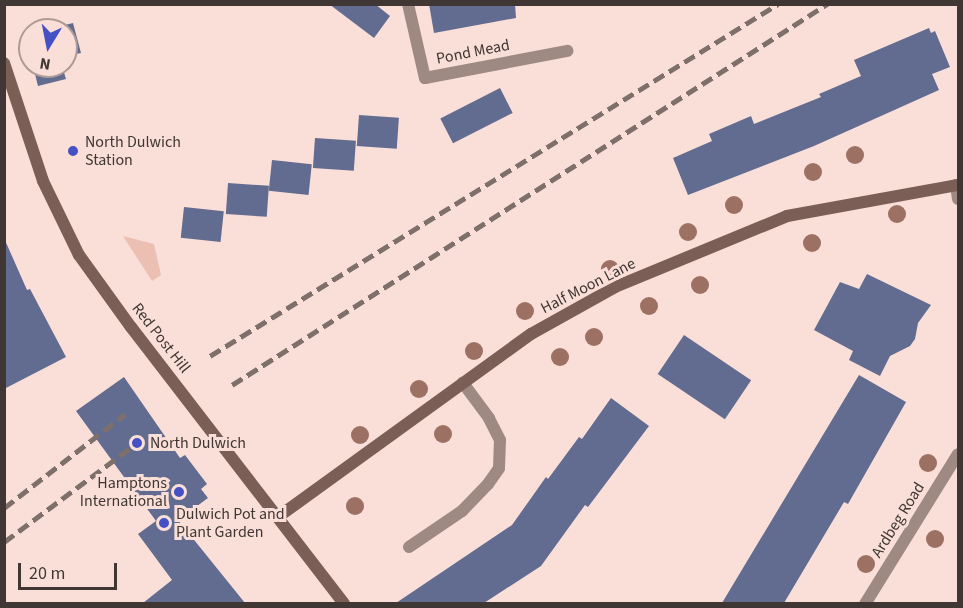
<!DOCTYPE html>
<style>
body{margin:0}
#map{position:relative;width:963px;height:608px;overflow:hidden;background:#f9dfd7;font-family:"Source Sans 3",sans-serif}
div>[style]{position:absolute}
[style*='--x']{left:calc(var(--x)*1px);top:calc(var(--y)*1px);width:calc(var(--w)*1px);rotate:calc(var(--a)*1deg)}
.green>*{inset:0;background:#ebc0b2}
.building>*{inset:0;background:#626b90;transform-origin:0 0}
.lane>*{height:12px;margin:-6px;padding:0 6px;transform-origin:6px;border-radius:6px;background:#9e8a83}
.street>*{height:12px;margin:-6px;padding:0 6px;transform-origin:6px;border-radius:6px;background:#9e8a83}
.secondary>*{height:12px;margin:-6px;padding:0 6px;transform-origin:6px;border-radius:6px;background:#7b5e55}
.rail>*{height:4.5px;margin-top:-2.25px;transform-origin:0;background:repeating-linear-gradient(90deg,#7e6f6a 0 12px,transparent 0 18px)}
.trees>*{width:18px;height:18px;margin:-9px;border-radius:50%;background:#9c7062}
.dots>*{width:16px;height:16px;translate:-50% -50%;box-sizing:border-box;border:3px solid #f9dfd7;border-radius:50%}
span{translate:-50% -50%;white-space:nowrap;text-align:center;line-height:1.15;-webkit-text-stroke:6px #f9dfd7;paint-order:stroke}
.street-label{font-size:16px;color:#403633}
.poi-label{font-size:16px;color:#403633}
.left{translate:0 -50%;text-align:left}
.right{translate:-100% -50%;text-align:right}
.frame{position:absolute;inset:0;border:6px solid #403633;pointer-events:none}
.north{position:absolute;left:18px;top:18px;width:60px;height:60px;box-sizing:border-box;background:#f9dfd7;border:2px solid #af9b95;border-radius:50%;rotate:190deg;font-size:16px;font-weight:700;line-height:24px;text-align:center;color:#403633}
.north::after{content:'';display:block;margin:auto;width:21px;height:27px;background:#4550c4;clip-path:polygon(50% 0,100% 100%,50% 72%,0 100%)}
.scale{position:absolute;left:18px;top:563px;width:99px;height:27px;box-sizing:border-box;border:3px solid #403633;border-top:0;padding-left:8px;font-size:18px;line-height:21px;white-space:nowrap;color:#403633;-webkit-text-stroke:4px #f9dfd7;paint-order:stroke}
</style>
<div id="map">
<div class="green">
<div style="clip-path:polygon(123px 236px,154px 244px,161px 275px,152px 281px)"></div>
</div>
<div class="building">
<div style="clip-path:polygon(329px 4px,375px 4px,390px 16px,374px 38px)"></div>
<div style="clip-path:polygon(429px 4px,515px 4px,516px 18px,434px 33px)"></div>
<div style="clip-path:polygon(73px 23px,81px 53px,66px 56px,66px 30px,45px 30px)"></div>
<div style="clip-path:polygon(929px 28px,931px 33px,935px 31px,950px 67px,932px 74px,939px 90px,814px 146px,688px 195px,673px 158px,712px 141px,709px 134px,751px 116px,754px 124px,821px 97px,819px 94px,861px 76px,854px 60px)"></div>
<div style="clip-path:polygon(33px 66px,62px 66px,66px 79px,38px 86px)"></div>
<div style="left:500px;top:88px;width:28px;height:67px;rotate:63deg"></div>
<div style="left:359px;top:115px;width:40px;height:31px;rotate:4deg"></div>
<div style="left:315px;top:138px;width:41px;height:30px;rotate:4deg"></div>
<div style="left:272px;top:160px;width:40px;height:31px;rotate:6deg"></div>
<div style="left:228px;top:183px;width:41px;height:31px;rotate:4deg"></div>
<div style="left:184px;top:207px;width:40px;height:31px;rotate:6deg"></div>
<div style="clip-path:polygon(4px 238px,27px 290px,30px 289px,66px 357px,4px 389px)"></div>
<div style="clip-path:polygon(867px 274px,931px 305px,918px 323px,915px 339px,910px 346px,890px 356px,880px 376px,849px 360px,853px 351px,814px 330px,840px 282px,859px 289px)"></div>
<div style="left:684px;top:335px;width:81px;height:47px;rotate:34deg"></div>
<div style="clip-path:polygon(859px 375px,906px 402px,848px 504px,844px 502px,784px 603px,722px 603px)"></div>
<div style="clip-path:polygon(124px 377px,180px 458px,185px 455px,207px 484px,201px 489px,208px 498px,178px 520px,245px 603px,143px 603px,172px 580px,138px 534px,156px 521px,76px 411px)"></div>
<div style="clip-path:polygon(611px 398px,649px 426px,588px 507px,585px 505px,541px 566px,484px 603px,396px 603px,512px 525px,546px 477px,548px 479px,579px 437px,582px 439px)"></div>
</div>
<div class="lane">
<div style="--x:409;--y:547;--w:64;--a:-34.2"></div>
<div style="--x:462;--y:511;--w:37;--a:-46"></div>
<div style="--x:488;--y:484;--w:19;--a:-55"></div>
<div style="--x:499;--y:468;--w:28;--a:-88"></div>
<div style="--x:500;--y:440;--w:25;--a:-117"></div>
<div style="--x:489;--y:418;--w:44;--a:-126.6"></div>
</div>
<div class="street">
<div style="--x:408;--y:4;--w:76;--a:77.1"></div>
<div style="--x:425;--y:78;--w:145;--a:-10.8"></div>
<div style="--x:956;--y:185;--w:14;--a:82"></div>
<div style="--x:865;--y:604;--w:176;--a:-58.2"></div>
</div>
<div class="secondary">
<div style="--x:4;--y:63;--w:124;--a:71.7"></div>
<div style="--x:43;--y:181;--w:82;--a:64.1"></div>
<div style="--x:79;--y:255;--w:89;--a:54.2"></div>
<div style="--x:131;--y:327;--w:349;--a:52.4"></div>
<div style="--x:278;--y:517;--w:312;--a:-35.9"></div>
<div style="--x:531;--y:334;--w:96;--a:-29.2"></div>
<div style="--x:615;--y:287;--w:186;--a:-22.4"></div>
<div style="--x:787;--y:216;--w:174;--a:-10.3"></div>
</div>
<div class="rail">
<div style="--x:210;--y:356;--w:668;--a:-31.79"></div>
<div style="--x:232;--y:385;--w:707;--a:-32.63"></div>
<div style="--x:4;--y:508;--w:153;--a:-37.8"></div>
<div style="--x:4;--y:542;--w:166;--a:-36.7"></div>
</div>
<div class="trees">
<div style="left:855px;top:155px"></div>
<div style="left:813px;top:172px"></div>
<div style="left:734px;top:205px"></div>
<div style="left:897px;top:214px"></div>
<div style="left:688px;top:232px"></div>
<div style="left:812px;top:243px"></div>
<div style="left:610px;top:269px"></div>
<div style="left:700px;top:285px"></div>
<div style="left:649px;top:306px"></div>
<div style="left:525px;top:311px"></div>
<div style="left:594px;top:337px"></div>
<div style="left:474px;top:351px"></div>
<div style="left:560px;top:357px"></div>
<div style="left:419px;top:389px"></div>
<div style="left:443px;top:434px"></div>
<div style="left:360px;top:435px"></div>
<div style="left:928px;top:463px"></div>
<div style="left:355px;top:506px"></div>
<div style="left:935px;top:539px"></div>
<div style="left:866px;top:564px"></div>
</div>
<div class="dots">
<div style="left:73px;top:151px;background:#4550c4"></div>
<div style="left:137px;top:443px;background:#4550c4"></div>
<div style="left:179px;top:492px;background:#4550c4"></div>
<div style="left:164px;top:523px;background:#4550c4"></div>
</div>
<div class="street-label">
<span style="left:473px;top:52px;rotate:-11deg">Pond Mead</span>
<span style="left:588px;top:286px;rotate:-27deg">Half Moon Lane</span>
<span style="left:161px;top:338px;rotate:52deg">Red Post Hill</span>
<span style="left:898px;top:520px;rotate:-58deg">Ardbeg Road</span>
</div>
<div class="poi-label">
<span class="left" style="left:85px;top:151px">North Dulwich<br>Station</span>
<span class="left" style="left:150px;top:443px">North Dulwich</span>
<span class="right" style="left:167px;top:492px">Hamptons<br>International</span>
<span class="left" style="left:176px;top:523px">Dulwich Pot and<br>Plant Garden</span>
</div>
<div class="frame"></div>
<div class="north">N</div>
<div class="scale">20 m</div>
</div>
